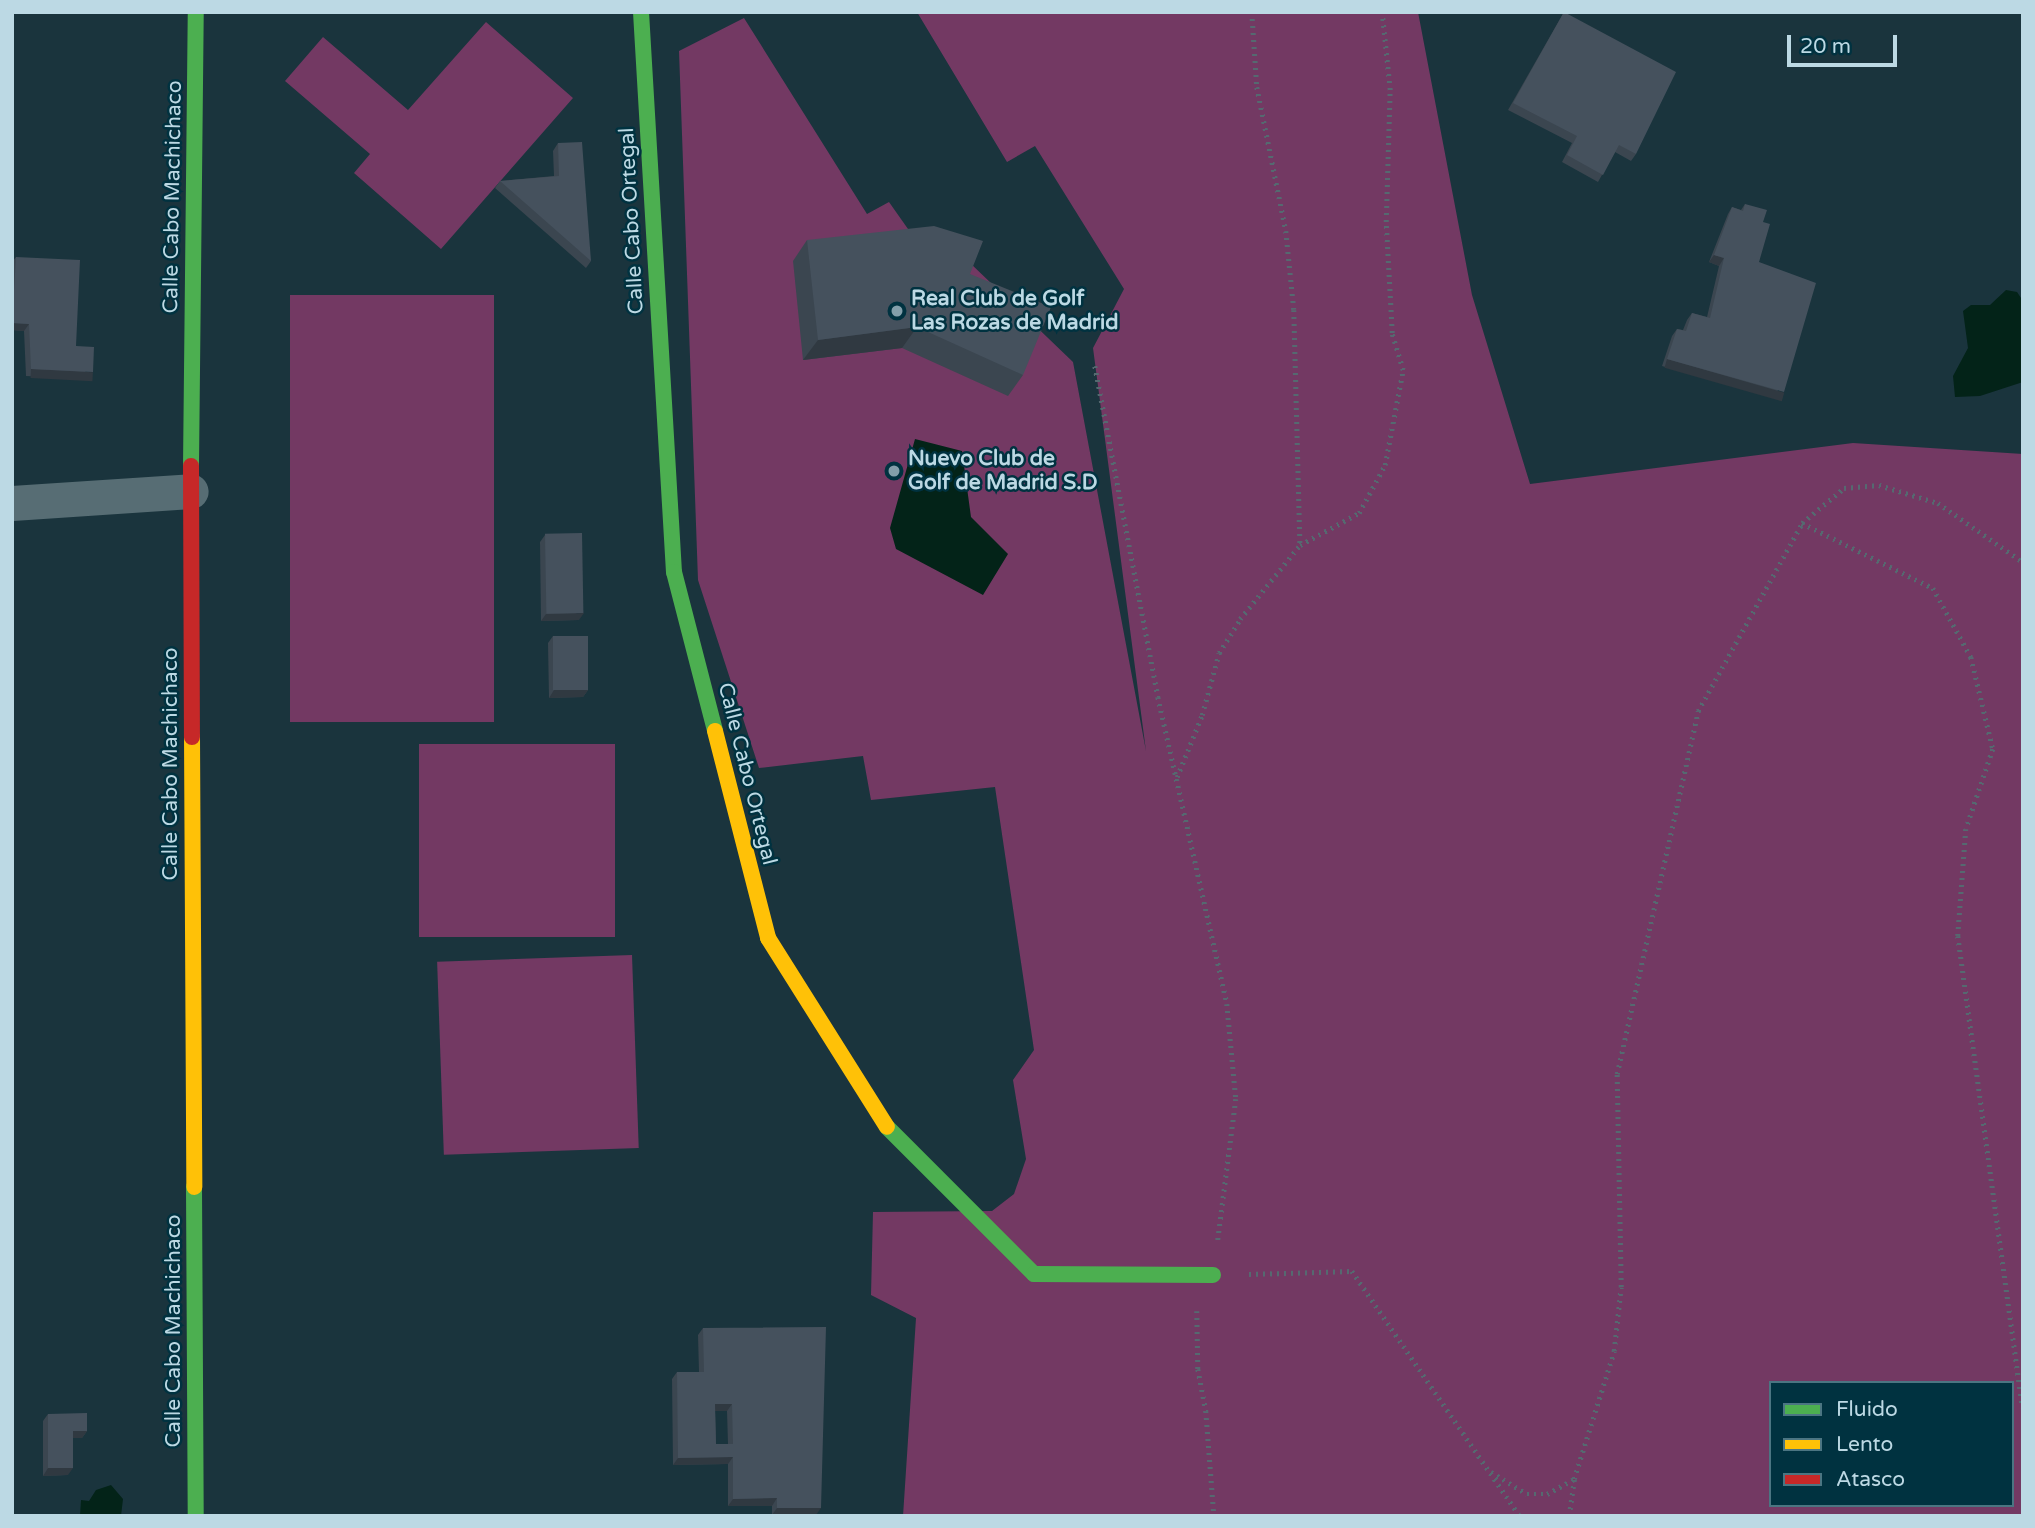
<!DOCTYPE html>
<style>
body{margin:0}
#map{position:relative;width:2035px;height:1528px;overflow:hidden;background:#1a343d;font-family:"Varela Round",sans-serif}
div>[style]{position:absolute}
[style*='--x']{left:calc(var(--x)*1px);top:calc(var(--y)*1px);width:calc(var(--w)*1px);rotate:calc(var(--a)*1deg)}
.green>*{inset:0;background:#733963;transform-origin:0 0}
.water>*{inset:0;background:#032318}
.path>*{height:4.5px;margin-top:-2.25px;transform-origin:0;background:repeating-linear-gradient(90deg,#556970 0 2px,transparent 0 7px)}
.street>*{height:35px;margin:-17.5px;padding:0 17.5px;transform-origin:17.5px;border-radius:17.5px;background:#576d74}
.fast>*{height:16px;margin:-8px;padding:0 8px;transform-origin:8px;border-radius:8px;background:#4caf50}
.slow>*{height:16px;margin:-8px;padding:0 8px;transform-origin:8px;border-radius:8px;background:#ffc107}
.jam>*{height:16px;margin:-8px;padding:0 8px;transform-origin:8px;border-radius:8px;background:#c62828}
.wall>*{inset:0;background:#3b4650}
.shaded-wall>*{inset:0;background:#303941;transform-origin:0 0}
.building>*{inset:0;background:#45515d;transform-origin:0 0}
.dots>*{width:19px;height:19px;translate:-50% -50%;box-sizing:border-box;border:4px solid #003240;border-radius:50%}
span{translate:-50% -50%;white-space:nowrap;text-align:center;line-height:1.15;-webkit-text-stroke:5px #003240;paint-order:stroke}
.street-label{font-size:21px;color:#bcd9e4}
.poi-label{font-size:21px;color:#bcd9e4;font-weight:700}
.left{translate:0 -50%;text-align:left}
.frame{position:absolute;inset:0;border:14px solid #bcd9e4;pointer-events:none}
.legend{position:absolute;left:1769px;top:1381px;width:245px;height:126px;box-sizing:border-box;background:#003240;border:2px solid #4b7582;margin:0;padding:9px 12px;list-style:none;font-size:21px;color:#bcd9e4}
.legend li{display:flex;align-items:center;gap:14px;height:35px}
.legend b{width:35px;border:2px solid #4b7582}
.scale{position:absolute;left:1787px;top:35px;width:110px;height:32px;box-sizing:border-box;border:4px solid #bcd9e4;border-top:0;padding-left:9px;font-size:21px;line-height:24px;white-space:nowrap;color:#bcd9e4;-webkit-text-stroke:5px #003240;paint-order:stroke}
</style>
<div id="map">
<div class="green">
<div style="clip-path:polygon(evenodd,917px 12px,1418px 12px,1472px 295px,1530px 484px,1853px 443px,2023px 454px,2023px 1516px,903px 1516px,916px 1318px,871px 1295px,873px 1212px,992px 1211px,1014px 1194px,1026px 1159px,1013px 1080px,1034px 1050px,995px 787px,871px 800px,863px 756px,759px 768px,698px 580px,679px 51px,744px 18px,867px 214px,889px 202px,920px 246px,969px 262px,1073px 362px,1146px 751px,1093px 348px,1124px 289px,1035px 146px,1007px 162px,917px 12px,1771px 1383px,2012px 1383px,2012px 1505px,1771px 1505px,1771px 1383px)"></div>
<div style="clip-path:polygon(486px 22px,573px 98px,441px 249px,354px 173px,370px 154px,285px 81px,323px 37px,408px 110px)"></div>
<div style="left:290px;top:295px;width:204px;height:427px"></div>
<div style="left:419px;top:744px;width:196px;height:193px"></div>
<div style="left:632px;top:955px;width:193px;height:195px;rotate:88deg"></div>
</div>
<div class="water">
<div style="clip-path:polygon(2006px 290px,2017px 292px,2023px 301px,2023px 382px,1980px 396px,1955px 397px,1953px 376px,1968px 348px,1963px 311px,1971px 305px,1990px 305px)"></div>
<div style="clip-path:polygon(915px 439px,962px 451px,971px 517px,1008px 554px,983px 595px,896px 549px,890px 528px)"></div>
<div style="clip-path:polygon(111px 1485px,123px 1499px,121px 1516px,80px 1516px,81px 1500px,89px 1501px,96px 1490px)"></div>
</div>
<div class="path">
<div style="--x:1252;--y:12;--w:75;--a:86.2"></div>
<div style="--x:1257;--y:87;--w:147;--a:78.6"></div>
<div style="--x:1286;--y:231;--w:79;--a:84.2"></div>
<div style="--x:1294;--y:310;--w:235;--a:88.5"></div>
<div style="--x:1095;--y:366;--w:337;--a:79.2"></div>
<div style="--x:1158;--y:697;--w:315;--a:77.3"></div>
<div style="--x:1227;--y:1004;--w:95;--a:84.6"></div>
<div style="--x:1236;--y:1099;--w:142;--a:97.3"></div>
<div style="--x:1802;--y:523;--w:146;--a:26.4"></div>
<div style="--x:1933;--y:588;--w:79;--a:61.2"></div>
<div style="--x:1971;--y:657;--w:95;--a:76.6"></div>
<div style="--x:1993;--y:749;--w:84;--a:108.6"></div>
<div style="--x:1966;--y:829;--w:107;--a:94.3"></div>
<div style="--x:1958;--y:936;--w:476;--a:82.2"></div>
<div style="--x:1177;--y:777;--w:67;--a:-68"></div>
<div style="--x:1202;--y:715;--w:64;--a:-74.7"></div>
<div style="--x:1219;--y:653;--w:40;--a:-58"></div>
<div style="--x:1240;--y:619;--w:95;--a:-51"></div>
<div style="--x:1300;--y:545;--w:67;--a:-28.5"></div>
<div style="--x:1359;--y:513;--w:55;--a:-61.6"></div>
<div style="--x:1385;--y:465;--w:97;--a:-79.3"></div>
<div style="--x:1403;--y:370;--w:39;--a:-107"></div>
<div style="--x:1392;--y:333;--w:111;--a:-93.1"></div>
<div style="--x:1386;--y:222;--w:132;--a:-88.3"></div>
<div style="--x:1390;--y:90;--w:78;--a:-95.9"></div>
<div style="--x:1249;--y:1274;--w:103;--a:-1.7"></div>
<div style="--x:1352;--y:1271;--w:297;--a:55.6"></div>
<div style="--x:1197;--y:1311;--w:58;--a:89"></div>
<div style="--x:1198;--y:1369;--w:43;--a:79.2"></div>
<div style="--x:1206;--y:1411;--w:105;--a:85.6"></div>
<div style="--x:1491;--y:1472;--w:42;--a:31.4"></div>
<div style="--x:1527;--y:1494;--w:20;--a:0"></div>
<div style="--x:1547;--y:1494;--w:31;--a:-29"></div>
<div style="--x:1569;--y:1516;--w:37;--a:-82"></div>
<div style="--x:1574;--y:1479;--w:134;--a:-72.6"></div>
<div style="--x:1614;--y:1351;--w:64;--a:-83.8"></div>
<div style="--x:1621;--y:1287;--w:213;--a:-91.1"></div>
<div style="--x:1617;--y:1074;--w:372;--a:-77.4"></div>
<div style="--x:1698;--y:711;--w:215;--a:-61"></div>
<div style="--x:1802;--y:523;--w:55;--a:-39.8"></div>
<div style="--x:1844;--y:488;--w:35;--a:-5"></div>
<div style="--x:1879;--y:485;--w:62;--a:17"></div>
<div style="--x:1938;--y:503;--w:103;--a:34.8"></div>
</div>
<div class="street">
<div style="--x:12;--y:503;--w:179;--a:-3.8"></div>
</div>
<div class="fast">
<div style="--x:641;--y:12;--w:561;--a:86.63"></div>
<div style="--x:674;--y:572;--w:164;--a:75.5"></div>
<div style="--x:191;--y:466;--w:454;--a:-89.4"></div>
<div style="--x:887;--y:1127;--w:208;--a:45"></div>
<div style="--x:1034;--y:1274;--w:179;--a:0.3"></div>
<div style="--x:194;--y:1187;--w:329;--a:89.7"></div>
</div>
<div class="slow">
<div style="--x:715;--y:731;--w:214;--a:75.6"></div>
<div style="--x:768;--y:938;--w:223;--a:57.8"></div>
<div style="--x:192;--y:737;--w:450;--a:89.7"></div>
</div>
<div class="jam">
<div style="--x:191;--y:466;--w:271;--a:89.8"></div>
</div>
<div class="wall">
<div style="clip-path:polygon(1564px 12px,1636px 154px,1631px 161px,1615px 152px,1598px 182px,1562px 162px,1572px 143px,1508px 110px)"></div>
<div style="clip-path:polygon(558px 143px,591px 261px,586px 268px,495px 188px,500px 181px,554px 176px,553px 151px)"></div>
<div style="clip-path:polygon(1745px 204px,1763px 222px,1759px 262px,1779px 399px,1662px 366px,1672px 336px,1677px 329px,1683px 330px,1687px 320px,1692px 313px,1707px 317px,1719px 266px,1709px 262px,1728px 214px,1732px 207px,1741px 210px)"></div>
<div style="clip-path:polygon(807px 240px,970px 274px,1023px 375px,1008px 396px,902px 348px,803px 360px,793px 261px)"></div>
<div style="clip-path:polygon(16px 257px,76px 346px,88px 379px,26px 376px,24px 331px,12px 330px,12px 262px)"></div>
<div style="clip-path:polygon(545px 535px,579px 620px,541px 621px,540px 542px)"></div>
<div style="clip-path:polygon(553px 636px,588px 690px,583px 697px,549px 698px,548px 643px)"></div>
<div style="clip-path:polygon(evenodd,703px 1328px,816px 1515px,772px 1515px,772px 1506px,728px 1506px,728px 1464px,673px 1465px,672px 1379px,677px 1372px,699px 1372px,698px 1335px,703px 1328px,715px 1411px,727px 1411px,728px 1444px,716px 1444px,715px 1411px)"></div>
<div style="clip-path:polygon(48px 1414px,87px 1431px,82px 1438px,73px 1438px,68px 1475px,43px 1476px,43px 1421px)"></div>
</div>
<div class="shaded-wall">
<div style="clip-path:polygon(1714px 255px,1724px 258px,1719px 266px,1709px 262px)"></div>
<div style="clip-path:polygon(12px 323px,29px 324px,24px 331px,12px 330px)"></div>
<div style="clip-path:polygon(917px 327px,902px 348px,803px 360px,818px 340px)"></div>
<div style="left:1667px;top:359px;width:122px;height:9px;rotate:16deg"></div>
<div style="left:31px;top:369px;width:62px;height:9px;rotate:3deg"></div>
<div style="clip-path:polygon(584px 613px,579px 620px,541px 621px,546px 614px)"></div>
<div style="clip-path:polygon(554px 690px,588px 690px,583px 697px,549px 698px)"></div>
<div style="clip-path:polygon(715px 1404px,732px 1404px,727px 1411px,710px 1411px)"></div>
<div style="clip-path:polygon(73px 1431px,87px 1431px,82px 1438px,68px 1438px)"></div>
<div style="clip-path:polygon(733px 1457px,728px 1464px,673px 1465px,678px 1458px)"></div>
<div style="clip-path:polygon(48px 1468px,73px 1468px,68px 1475px,43px 1476px)"></div>
<div style="clip-path:polygon(777px 1498px,772px 1506px,728px 1506px,733px 1499px)"></div>
<div style="clip-path:polygon(777px 1508px,821px 1508px,816px 1515px,772px 1515px)"></div>
</div>
<div class="building">
<div style="clip-path:polygon(1564px 12px,1676px 72px,1636px 154px,1619px 145px,1603px 175px,1567px 155px,1577px 136px,1513px 103px)"></div>
<div style="clip-path:polygon(582px 142px,591px 261px,500px 181px,559px 176px,558px 143px)"></div>
<div style="clip-path:polygon(1745px 204px,1767px 210px,1763px 222px,1770px 224px,1759px 262px,1816px 283px,1784px 392px,1667px 359px,1677px 329px,1686px 331px,1692px 313px,1710px 318px,1724px 258px,1714px 255px,1732px 207px,1743px 211px)"></div>
<div style="clip-path:polygon(934px 226px,983px 241px,970px 274px,1051px 307px,1023px 375px,917px 327px,818px 340px,807px 240px)"></div>
<div style="clip-path:polygon(16px 257px,80px 260px,76px 346px,94px 347px,93px 372px,31px 369px,29px 324px,12px 323px)"></div>
<div style="left:582px;top:533px;width:80px;height:37px;rotate:89deg"></div>
<div style="left:553px;top:636px;width:35px;height:54px"></div>
<div style="clip-path:polygon(evenodd,826px 1327px,821px 1508px,777px 1508px,777px 1498px,733px 1499px,733px 1457px,678px 1458px,677px 1372px,704px 1372px,703px 1328px,826px 1327px,715px 1404px,732px 1404px,733px 1444px,716px 1444px,715px 1404px)"></div>
<div style="clip-path:polygon(87px 1413px,87px 1431px,73px 1431px,73px 1468px,48px 1468px,48px 1414px)"></div>
</div>
<div class="dots">
<div style="left:897px;top:311px;background:#839faa"></div>
<div style="left:894px;top:471px;background:#839faa"></div>
</div>
<div class="street-label">
<span style="left:173px;top:197px;rotate:-89deg">Calle Cabo Machichaco</span>
<span style="left:632px;top:221px;rotate:-93deg">Calle Cabo Ortegal</span>
<span style="left:171px;top:764px;rotate:-90deg">Calle Cabo Machichaco</span>
<span style="left:747px;top:774px;rotate:76deg">Calle Cabo Ortegal</span>
<span style="left:174px;top:1331px;rotate:-90deg">Calle Cabo Machichaco</span>
</div>
<div class="poi-label">
<span class="left" style="left:911px;top:311px">Real Club de Golf<br>Las Rozas de Madrid</span>
<span class="left" style="left:908px;top:471px">Nuevo Club de<br>Golf de Madrid S.D</span>
</div>
<div class="frame"></div>
<ul class="legend">
<li><b style="height:9px;background:#4caf50"></b>Fluido</li>
<li><b style="height:9px;background:#ffc107"></b>Lento</li>
<li><b style="height:9px;background:#c62828"></b>Atasco</li>
</ul>
<div class="scale">20 m</div>
</div>
